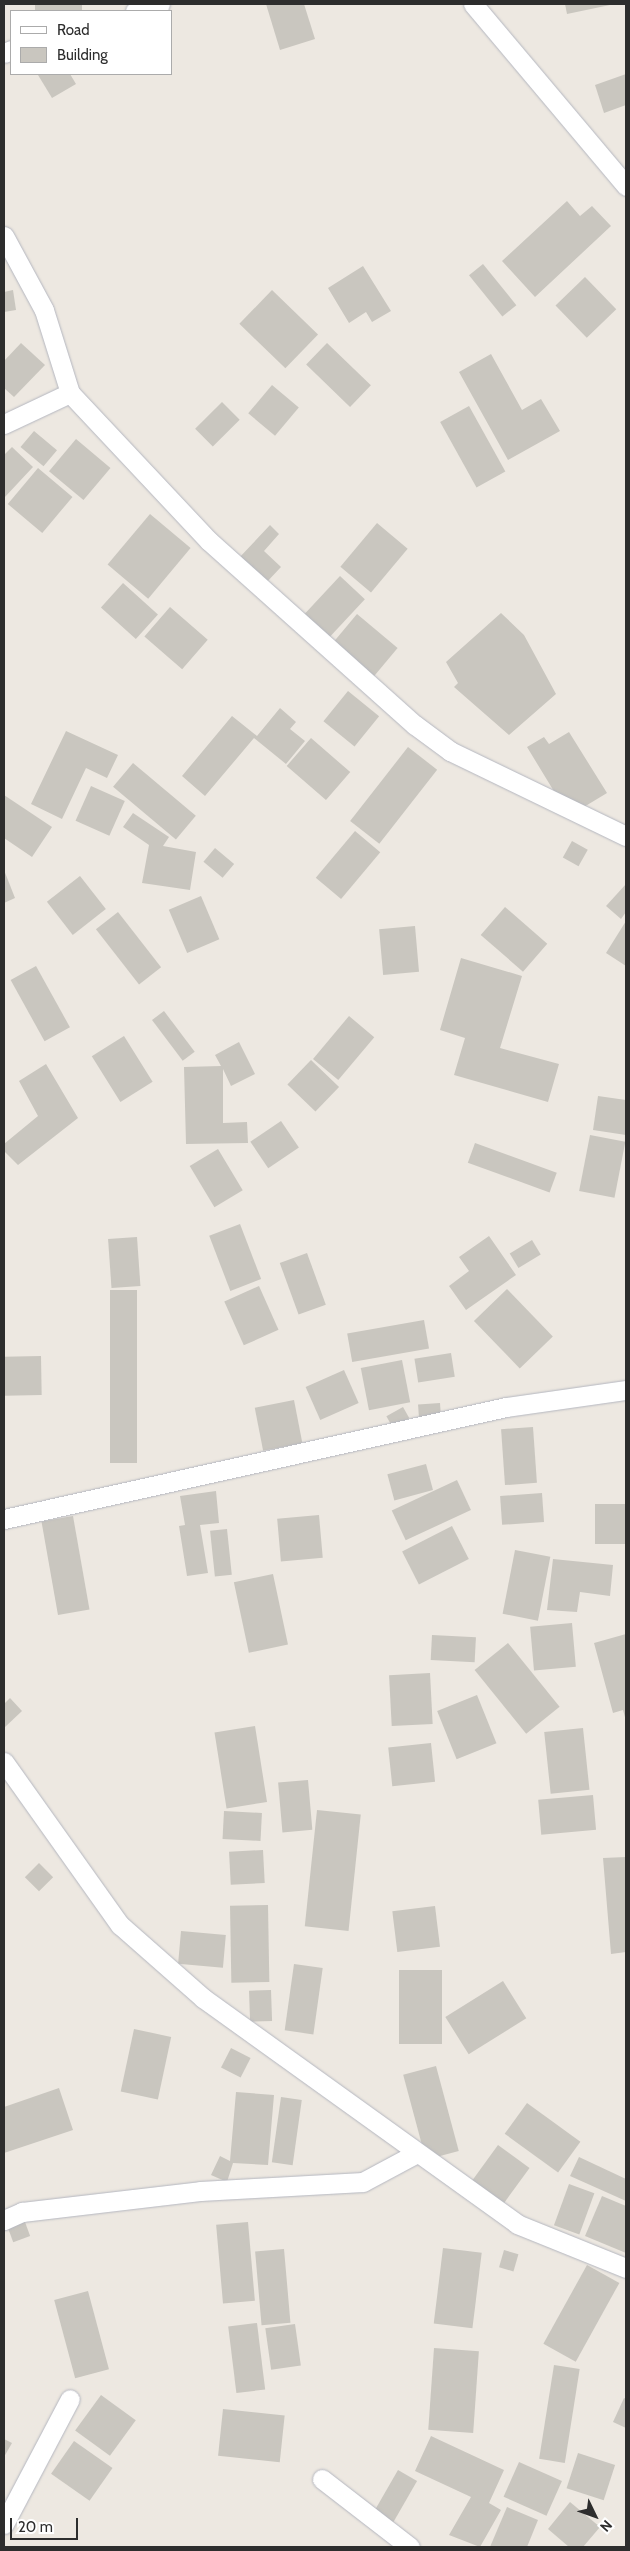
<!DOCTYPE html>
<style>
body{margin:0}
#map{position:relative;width:630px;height:2551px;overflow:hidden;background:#ede8e1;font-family:Cabin,sans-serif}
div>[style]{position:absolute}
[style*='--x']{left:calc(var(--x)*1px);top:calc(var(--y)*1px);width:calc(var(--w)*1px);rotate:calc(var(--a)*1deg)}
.building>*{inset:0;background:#c9c6bf;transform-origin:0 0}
.roads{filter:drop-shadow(0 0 1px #b4b6bf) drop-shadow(0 0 1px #b4b6bf)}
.street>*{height:19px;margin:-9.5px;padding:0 9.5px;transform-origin:9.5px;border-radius:9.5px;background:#fff}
span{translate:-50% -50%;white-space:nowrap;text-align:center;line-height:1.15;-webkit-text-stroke:4px #fff;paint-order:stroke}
.frame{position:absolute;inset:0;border:5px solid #2d2d2d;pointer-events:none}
.legend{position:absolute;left:10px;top:10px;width:162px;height:65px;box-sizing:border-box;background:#fff;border:1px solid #ababab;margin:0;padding:6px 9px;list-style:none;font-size:15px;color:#2d2d2d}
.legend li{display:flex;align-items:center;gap:10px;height:25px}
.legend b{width:25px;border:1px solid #ababab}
.north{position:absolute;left:570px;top:2491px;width:50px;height:50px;-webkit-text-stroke:4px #fff;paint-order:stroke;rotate:132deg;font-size:14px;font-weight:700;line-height:20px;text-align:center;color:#2d2d2d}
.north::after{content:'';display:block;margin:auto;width:18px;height:22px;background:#2d2d2d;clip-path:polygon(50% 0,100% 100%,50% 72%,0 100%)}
.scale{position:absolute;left:10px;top:2518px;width:68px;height:22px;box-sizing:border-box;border:2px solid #2d2d2d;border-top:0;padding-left:6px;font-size:15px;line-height:18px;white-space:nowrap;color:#2d2d2d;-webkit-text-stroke:4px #fff;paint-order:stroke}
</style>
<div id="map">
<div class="building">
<div style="clip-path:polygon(35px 4px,82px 4px,82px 10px,35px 11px)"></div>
<div style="clip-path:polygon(266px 4px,304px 4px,315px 39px,280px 50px)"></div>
<div style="clip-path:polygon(565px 4px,610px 4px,610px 5px,567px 14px)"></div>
<div style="clip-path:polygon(70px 74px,76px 84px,52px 98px,38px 75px)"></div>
<div style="clip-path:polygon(626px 74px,626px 105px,604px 113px,595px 85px)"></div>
<div style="clip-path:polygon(567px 201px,580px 216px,592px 206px,611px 226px,535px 297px,502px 261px)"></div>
<div style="left:483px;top:264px;width:53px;height:18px;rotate:51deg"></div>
<div style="clip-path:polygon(363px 266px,391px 311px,372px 322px,366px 312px,349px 323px,328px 288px)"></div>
<div style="left:585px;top:277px;width:45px;height:41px;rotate:46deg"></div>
<div style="clip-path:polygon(13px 290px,16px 310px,4px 312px,4px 292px)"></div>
<div style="left:272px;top:290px;width:64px;height:47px;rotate:44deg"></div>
<div style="clip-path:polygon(21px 343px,45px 365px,14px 397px,4px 388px,4px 361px)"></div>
<div style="left:327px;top:343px;width:61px;height:30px;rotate:44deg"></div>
<div style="clip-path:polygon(491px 354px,522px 410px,541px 399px,560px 431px,508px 460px,459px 372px)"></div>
<div style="left:272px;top:385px;width:35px;height:37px;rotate:40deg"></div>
<div style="left:222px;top:402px;width:25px;height:38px;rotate:45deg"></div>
<div style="left:469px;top:406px;width:75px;height:33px;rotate:61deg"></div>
<div style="left:34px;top:431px;width:30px;height:21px;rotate:40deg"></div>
<div style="left:76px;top:439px;width:45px;height:42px;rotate:40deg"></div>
<div style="clip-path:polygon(12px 447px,33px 467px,4px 498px,4px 455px)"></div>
<div style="left:38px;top:468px;width:45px;height:47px;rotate:40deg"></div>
<div style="left:150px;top:514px;width:53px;height:66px;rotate:40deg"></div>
<div style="left:377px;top:523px;width:40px;height:57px;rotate:40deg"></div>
<div style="clip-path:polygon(270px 525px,279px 534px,264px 551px,281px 567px,265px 584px,238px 559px)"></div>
<div style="left:340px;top:576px;width:34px;height:55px;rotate:43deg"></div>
<div style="left:123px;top:583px;width:47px;height:33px;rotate:42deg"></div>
<div style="left:170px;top:607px;width:50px;height:39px;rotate:41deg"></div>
<div style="clip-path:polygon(501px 613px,524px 635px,556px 694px,509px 735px,454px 687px,458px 683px,446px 662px)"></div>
<div style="left:357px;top:614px;width:53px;height:40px;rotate:40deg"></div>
<div style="left:348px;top:691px;width:40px;height:39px;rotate:39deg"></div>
<div style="clip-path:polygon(280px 708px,296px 722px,290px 729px,305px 741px,286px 764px,254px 738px,205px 796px,182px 776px,232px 716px,257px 736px)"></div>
<div style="clip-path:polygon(66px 731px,118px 755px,107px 778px,86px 768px,62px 819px,31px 804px)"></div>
<div style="clip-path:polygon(569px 732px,607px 793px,569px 816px,527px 747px,544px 737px,549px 744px)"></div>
<div style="left:311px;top:738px;width:52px;height:37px;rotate:41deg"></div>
<div style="left:408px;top:747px;width:37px;height:94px;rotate:38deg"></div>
<div style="left:133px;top:763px;width:82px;height:31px;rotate:40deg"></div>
<div style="left:91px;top:786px;width:37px;height:38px;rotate:24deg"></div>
<div style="clip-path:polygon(4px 795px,52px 827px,32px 857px,4px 838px)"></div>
<div style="clip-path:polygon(133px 813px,169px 837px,163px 846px,196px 852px,190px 890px,142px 883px,149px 845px,123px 827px)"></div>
<div style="left:355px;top:831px;width:33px;height:61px;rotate:40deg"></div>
<div style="left:572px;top:841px;width:18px;height:19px;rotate:29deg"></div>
<div style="left:215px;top:848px;width:25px;height:18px;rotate:40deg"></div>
<div style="clip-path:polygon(4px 870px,15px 898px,4px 903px)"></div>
<div style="left:80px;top:876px;width:42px;height:42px;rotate:52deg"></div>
<div style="clip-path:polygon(626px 884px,626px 912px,621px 919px,606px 906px)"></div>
<div style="left:201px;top:896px;width:47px;height:35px;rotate:67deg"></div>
<div style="left:505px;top:907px;width:56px;height:37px;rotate:41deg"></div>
<div style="left:118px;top:912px;width:70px;height:28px;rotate:52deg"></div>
<div style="clip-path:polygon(626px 921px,626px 966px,606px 953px)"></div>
<div style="left:415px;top:926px;width:46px;height:36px;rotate:85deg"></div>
<div style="clip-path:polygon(461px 958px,522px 976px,500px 1048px,559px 1064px,548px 1102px,454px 1075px,465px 1038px,440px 1030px)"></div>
<div style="left:36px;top:966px;width:70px;height:29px;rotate:61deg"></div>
<div style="left:164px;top:1011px;width:51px;height:15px;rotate:53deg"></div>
<div style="left:349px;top:1016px;width:33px;height:56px;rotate:40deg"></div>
<div style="left:124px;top:1036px;width:54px;height:38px;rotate:58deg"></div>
<div style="clip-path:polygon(239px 1042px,255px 1074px,231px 1086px,223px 1069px,223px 1123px,247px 1122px,248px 1143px,186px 1144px,184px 1067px,221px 1066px,215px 1055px)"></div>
<div style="left:311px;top:1060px;width:39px;height:34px;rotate:44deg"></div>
<div style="clip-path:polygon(46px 1064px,78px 1118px,18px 1165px,4px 1151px,4px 1144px,38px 1116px,19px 1081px)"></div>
<div style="clip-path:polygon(598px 1096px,626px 1100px,626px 1135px,593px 1130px)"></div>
<div style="left:281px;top:1121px;width:32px;height:37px;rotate:56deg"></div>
<div style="left:590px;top:1135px;width:36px;height:57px;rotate:11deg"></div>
<div style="left:475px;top:1143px;width:87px;height:21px;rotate:20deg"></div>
<div style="left:218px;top:1149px;width:48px;height:33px;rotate:59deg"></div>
<div style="left:240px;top:1224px;width:59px;height:33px;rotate:69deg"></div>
<div style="clip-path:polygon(489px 1236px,516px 1275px,466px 1310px,449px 1286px,469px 1271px,459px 1257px)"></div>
<div style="left:137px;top:1237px;width:49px;height:29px;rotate:86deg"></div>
<div style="left:532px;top:1240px;width:17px;height:26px;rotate:59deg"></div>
<div style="left:307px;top:1253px;width:55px;height:29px;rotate:70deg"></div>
<div style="left:259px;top:1286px;width:48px;height:38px;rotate:66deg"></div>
<div style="left:507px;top:1289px;width:66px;height:46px;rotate:46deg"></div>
<div style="left:137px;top:1290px;width:173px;height:27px;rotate:90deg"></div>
<div style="left:424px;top:1320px;width:29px;height:78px;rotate:80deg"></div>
<div style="left:451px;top:1353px;width:24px;height:37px;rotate:81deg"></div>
<div style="left:41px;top:1356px;width:39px;height:37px;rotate:89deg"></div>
<div style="left:402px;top:1360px;width:43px;height:42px;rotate:79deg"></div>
<div style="left:344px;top:1370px;width:36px;height:42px;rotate:66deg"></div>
<div style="left:294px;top:1400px;width:44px;height:40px;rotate:79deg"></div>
<div style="left:440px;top:1403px;width:13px;height:22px;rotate:86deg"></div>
<div style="left:403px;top:1407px;width:13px;height:19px;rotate:61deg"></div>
<div style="left:533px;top:1427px;width:56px;height:32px;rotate:86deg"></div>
<div style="left:426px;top:1464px;width:27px;height:40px;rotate:75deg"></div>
<div style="left:457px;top:1480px;width:33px;height:72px;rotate:65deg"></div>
<div style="clip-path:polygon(216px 1491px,219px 1523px,200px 1525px,208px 1573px,187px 1576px,179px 1526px,185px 1525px,180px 1496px)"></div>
<div style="left:542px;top:1493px;width:29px;height:42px;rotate:86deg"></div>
<div style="left:626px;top:1504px;width:40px;height:31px;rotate:90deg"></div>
<div style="left:319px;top:1515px;width:43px;height:42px;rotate:85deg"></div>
<div style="left:73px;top:1516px;width:95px;height:32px;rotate:80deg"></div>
<div style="left:452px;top:1526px;width:37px;height:56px;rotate:63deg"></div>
<div style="left:227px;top:1529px;width:46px;height:17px;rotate:84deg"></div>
<div style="left:515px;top:1550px;width:36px;height:65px;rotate:11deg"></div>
<div style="clip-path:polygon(553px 1559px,613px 1565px,610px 1596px,580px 1592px,577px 1612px,547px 1610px)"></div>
<div style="left:273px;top:1574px;width:72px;height:40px;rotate:78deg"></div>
<div style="left:572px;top:1623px;width:44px;height:42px;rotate:85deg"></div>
<div style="clip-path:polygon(626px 1634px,626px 1721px,623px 1710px,613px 1713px,594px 1643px)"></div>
<div style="left:432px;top:1635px;width:44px;height:25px;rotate:3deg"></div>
<div style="left:508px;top:1643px;width:82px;height:43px;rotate:51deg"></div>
<div style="left:430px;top:1673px;width:51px;height:41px;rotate:87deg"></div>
<div style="left:477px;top:1695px;width:52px;height:43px;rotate:68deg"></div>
<div style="clip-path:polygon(10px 1698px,22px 1711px,4px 1728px,4px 1704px)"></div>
<div style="left:255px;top:1726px;width:77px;height:41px;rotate:81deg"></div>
<div style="left:583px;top:1728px;width:62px;height:39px;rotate:84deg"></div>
<div style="left:431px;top:1743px;width:39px;height:43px;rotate:84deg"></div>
<div style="left:308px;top:1780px;width:50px;height:30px;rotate:85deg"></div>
<div style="left:593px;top:1795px;width:35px;height:55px;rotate:85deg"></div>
<div style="left:317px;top:1810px;width:44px;height:117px;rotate:6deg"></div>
<div style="left:224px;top:1811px;width:38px;height:28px;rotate:3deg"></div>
<div style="left:263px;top:1850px;width:33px;height:34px;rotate:87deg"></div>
<div style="clip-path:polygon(626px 1857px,626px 1952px,611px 1954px,603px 1858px)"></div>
<div style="left:39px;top:1863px;width:20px;height:20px;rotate:45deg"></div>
<div style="left:268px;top:1905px;width:77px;height:38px;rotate:89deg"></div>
<div style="left:435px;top:1906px;width:41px;height:43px;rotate:83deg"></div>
<div style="left:181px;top:1931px;width:45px;height:33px;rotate:5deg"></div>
<div style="left:294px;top:1964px;width:29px;height:67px;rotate:8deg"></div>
<div style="left:399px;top:1970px;width:43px;height:74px"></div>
<div style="left:503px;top:1981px;width:44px;height:68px;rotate:58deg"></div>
<div style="left:271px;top:1990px;width:31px;height:22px;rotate:88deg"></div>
<div style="left:134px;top:2029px;width:38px;height:64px;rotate:12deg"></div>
<div style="left:231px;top:2048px;width:22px;height:22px;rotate:27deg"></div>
<div style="left:436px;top:2066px;width:88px;height:34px;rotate:75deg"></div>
<div style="clip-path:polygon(59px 2088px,73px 2130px,4px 2153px,4px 2107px)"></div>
<div style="clip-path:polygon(236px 2092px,274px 2095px,268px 2165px,233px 2163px,227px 2182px,211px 2175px,220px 2156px,230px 2161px)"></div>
<div style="left:281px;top:2097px;width:21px;height:66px;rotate:8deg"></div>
<div style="left:527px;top:2103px;width:66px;height:38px;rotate:36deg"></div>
<div style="left:498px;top:2145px;width:39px;height:46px;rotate:36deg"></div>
<div style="clip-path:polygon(579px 2157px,626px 2179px,626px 2201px,570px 2176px)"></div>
<div style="left:569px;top:2184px;width:27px;height:44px;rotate:20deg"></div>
<div style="clip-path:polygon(602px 2196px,626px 2206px,626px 2253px,585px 2236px)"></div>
<div style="left:25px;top:2222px;width:15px;height:18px;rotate:70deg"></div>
<div style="left:248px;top:2222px;width:79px;height:32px;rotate:85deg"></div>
<div style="left:443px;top:2248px;width:39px;height:76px;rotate:7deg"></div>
<div style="left:284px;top:2249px;width:74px;height:29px;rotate:85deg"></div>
<div style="left:504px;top:2250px;width:15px;height:18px;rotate:16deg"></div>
<div style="left:587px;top:2265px;width:37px;height:90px;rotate:29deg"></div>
<div style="left:88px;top:2291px;width:81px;height:35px;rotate:75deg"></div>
<div style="left:257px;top:2323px;width:67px;height:29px;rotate:83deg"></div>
<div style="left:295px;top:2324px;width:42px;height:30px;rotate:82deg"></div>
<div style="left:434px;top:2348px;width:45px;height:82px;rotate:4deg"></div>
<div style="left:554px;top:2365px;width:26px;height:95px;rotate:9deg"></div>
<div style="left:101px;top:2395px;width:43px;height:44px;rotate:36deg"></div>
<div style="clip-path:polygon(624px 2398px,626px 2399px,626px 2428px,613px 2422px)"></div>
<div style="left:223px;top:2409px;width:62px;height:47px;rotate:6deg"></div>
<div style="clip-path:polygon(431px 2436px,504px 2470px,489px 2503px,501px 2510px,480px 2547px,449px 2535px,471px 2497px,415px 2471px)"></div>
<div style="clip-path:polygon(4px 2439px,12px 2443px,4px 2457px)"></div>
<div style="left:74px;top:2441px;width:47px;height:40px;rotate:35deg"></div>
<div style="left:578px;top:2453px;width:39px;height:37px;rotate:18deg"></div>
<div style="left:519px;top:2462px;width:47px;height:38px;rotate:24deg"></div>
<div style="left:398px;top:2470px;width:22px;height:55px;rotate:30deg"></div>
<div style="clip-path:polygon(570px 2502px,600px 2527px,583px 2547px,569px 2547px,548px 2529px)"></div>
<div style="clip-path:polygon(507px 2507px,538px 2520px,527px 2547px,490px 2547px)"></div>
</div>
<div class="roads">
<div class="street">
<div style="--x:473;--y:4;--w:238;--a:49.9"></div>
<div style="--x:135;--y:11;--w:26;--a:-16"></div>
<div style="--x:4;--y:53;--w:8;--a:-23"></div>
<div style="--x:4;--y:236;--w:84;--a:61.6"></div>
<div style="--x:44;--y:310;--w:87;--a:72.6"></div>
<div style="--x:70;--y:393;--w:203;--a:46.8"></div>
<div style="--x:209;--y:541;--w:276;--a:41.8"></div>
<div style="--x:415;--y:725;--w:44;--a:36.6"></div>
<div style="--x:450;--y:751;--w:195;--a:25.8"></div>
<div style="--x:4;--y:424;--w:73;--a:-25.2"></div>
<div style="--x:4;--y:1519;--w:514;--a:-12.58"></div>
<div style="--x:506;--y:1407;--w:121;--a:-8.1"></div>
<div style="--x:4;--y:1762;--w:200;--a:54.6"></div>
<div style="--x:120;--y:1925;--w:111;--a:41.3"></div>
<div style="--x:203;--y:1998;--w:387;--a:35.7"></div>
<div style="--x:517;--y:2224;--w:118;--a:22"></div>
<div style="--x:4;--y:2220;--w:20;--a:-24"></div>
<div style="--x:22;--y:2212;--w:179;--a:-6.7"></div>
<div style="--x:200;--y:2191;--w:163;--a:-3.2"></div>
<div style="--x:363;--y:2182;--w:61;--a:-28.2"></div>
<div style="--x:322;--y:2479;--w:111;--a:37.7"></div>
<div style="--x:4;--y:2524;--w:141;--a:-62.2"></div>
</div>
</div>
<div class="frame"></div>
<ul class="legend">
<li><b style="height:6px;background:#fff"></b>Road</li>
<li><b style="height:14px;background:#c9c6bf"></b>Building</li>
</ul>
<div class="north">N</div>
<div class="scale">20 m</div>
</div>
